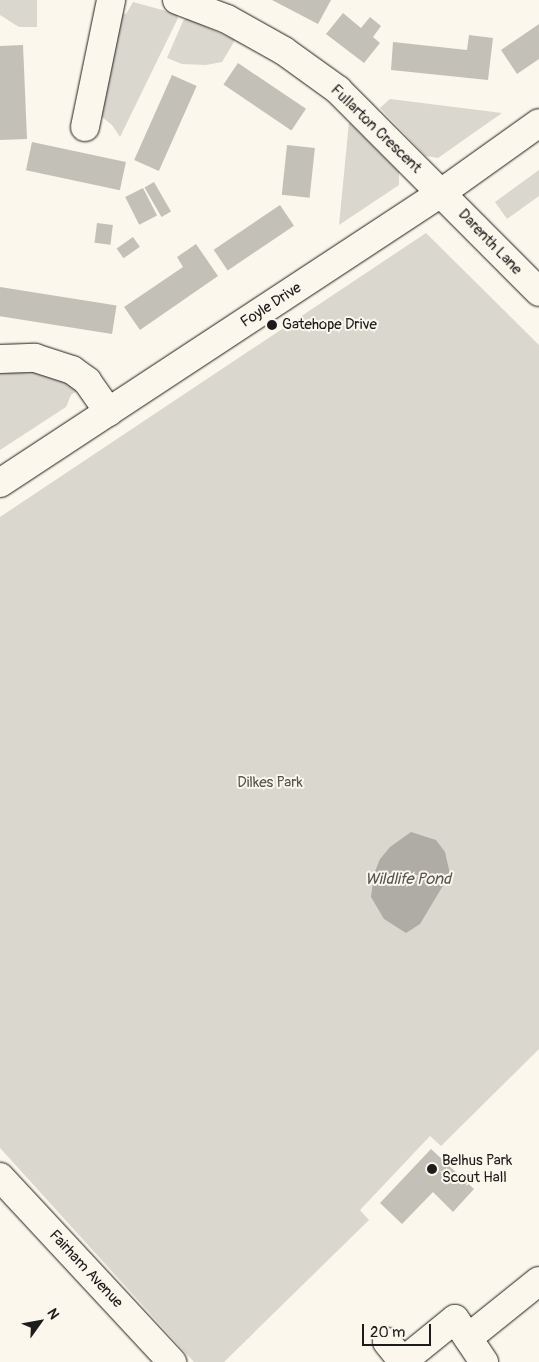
<!DOCTYPE html>
<style>
body{margin:0}
#map{position:relative;width:539px;height:1362px;overflow:hidden;background:#fbf7ec;font-family:Pangolin,sans-serif}
div>[style]{position:absolute}
[style*='--x']{left:calc(var(--x)*1px);top:calc(var(--y)*1px);width:calc(var(--w)*1px);rotate:calc(var(--a)*1deg)}
.green>*{inset:0;background:#dad7ce}
.water>*{inset:0;background:#afaca5}
.building>*{inset:0;background:#c3c0b8;transform-origin:0 0}
.roads{filter:drop-shadow(0 0 1px #1c1c1c) drop-shadow(0 0 1px #1c1c1c)}
.street>*{height:28px;margin:-14px;padding:0 14px;transform-origin:14px;border-radius:14px;background:#fbf7ec}
.dots>*{width:14px;height:14px;translate:-50% -50%;box-sizing:border-box;border:2px solid #fbf7ec;border-radius:50%}
span{translate:-50% -50%;white-space:nowrap;text-align:center;line-height:1.15;-webkit-text-stroke:4px #fbf7ec;paint-order:stroke}
.street-label{font-size:15px;color:#1c1c1c}
.poi-label{font-size:15px;color:#1c1c1c}
.left{translate:0 -50%;text-align:left}
.park-label{font-size:15px;color:#555451}
.water-label{font-size:16px;color:#575653;font-style:italic}
.north{position:absolute;left:15px;top:1297px;width:50px;height:50px;-webkit-text-stroke:4px #fbf7ec;paint-order:stroke;rotate:58deg;font-size:14px;font-weight:700;line-height:20px;text-align:center;color:#1c1c1c}
.north::after{content:'';display:block;margin:auto;width:18px;height:22px;background:#1c1c1c;clip-path:polygon(50% 0,100% 100%,50% 72%,0 100%)}
.scale{position:absolute;left:362px;top:1324px;width:69px;height:22px;box-sizing:border-box;border:2px solid #1c1c1c;border-top:0;padding-left:6px;font-size:15px;line-height:18px;white-space:nowrap;color:#1c1c1c;-webkit-text-stroke:4px #fbf7ec;paint-order:stroke}
</style>
<div id="map">
<div class="green">
<div style="clip-path:polygon(0 0,37px 0,37px 27px,19px 27px,0 15px)"></div>
<div style="clip-path:polygon(133px 2px,177px 14px,178px 18px,120px 137px,112px 125px,97px 113px,115px 12px,126px 14px)"></div>
<div style="clip-path:polygon(187px 18px,235px 40px,222px 62px,206px 65px,182px 64px,167px 58px,183px 21px)"></div>
<div style="clip-path:polygon(390px 99px,502px 113px,438px 158px,426px 156px,380px 108px)"></div>
<div style="clip-path:polygon(349px 122px,399px 172px,399px 185px,339px 225px)"></div>
<div style="clip-path:polygon(539px 170px,539px 196px,507px 219px,495px 202px)"></div>
<div style="clip-path:polygon(426px 233px,539px 345px,539px 1049px,441px 1146px,430px 1136px,360px 1210px,369px 1220px,224px 1362px,194px 1362px,0 1148px,0 517px)"></div>
<div style="clip-path:polygon(0 368px,46px 372px,79px 389px,71px 395px,66px 407px,0 450px)"></div>
</div>
<div class="water">
<div style="clip-path:polygon(411px 832px,436px 840px,445px 852px,450px 874px,420px 924px,406px 933px,384px 919px,371px 897px,374px 874px,380px 859px,390px 847px)"></div>
</div>
<div class="building">
<div style="clip-path:polygon(272px 0,331px 0,318px 24px)"></div>
<div style="clip-path:polygon(343px 13px,361px 28px,370px 17px,381px 26px,373px 37px,380px 43px,364px 63px,326px 34px)"></div>
<div style="clip-path:polygon(539px 24px,539px 59px,517px 74px,501px 50px)"></div>
<div style="clip-path:polygon(469px 35px,493px 38px,488px 80px,391px 70px,393px 42px,467px 50px)"></div>
<div style="clip-path:polygon(23px 45px,27px 139px,0 140px,0 46px)"></div>
<div style="left:238px;top:63px;width:82px;height:26px;rotate:34deg"></div>
<div style="left:172px;top:75px;width:27px;height:93px;rotate:24deg"></div>
<div style="left:32px;top:142px;width:96px;height:29px;rotate:12deg"></div>
<div style="left:287px;top:145px;width:28px;height:50px;rotate:6deg"></div>
<div style="left:154px;top:182px;width:34px;height:11px;rotate:60deg"></div>
<div style="left:143px;top:188px;width:31px;height:20px;rotate:63deg"></div>
<div style="left:280px;top:205px;width:25px;height:80px;rotate:56deg"></div>
<div style="left:97px;top:223px;width:16px;height:20px;rotate:7deg"></div>
<div style="left:133px;top:237px;width:12px;height:20px;rotate:55deg"></div>
<div style="clip-path:polygon(196px 244px,218px 276px,140px 330px,124px 307px,183px 267px,177px 257px)"></div>
<div style="left:0;top:287px;width:118px;height:29px;rotate:9deg"></div>
<div style="clip-path:polygon(431px 1149px,474px 1189px,453px 1212px,433px 1192px,402px 1224px,380px 1203px)"></div>
</div>
<div class="roads">
<div class="street">
<div style="--x:177;--y:0;--w:53;--a:20.8"></div>
<div style="--x:227;--y:19;--w:65;--a:29.3"></div>
<div style="--x:284;--y:51;--w:67;--a:35.8"></div>
<div style="--x:338;--y:90;--w:285;--a:45.1"></div>
<div style="--x:85;--y:127;--w:130;--a:-78.4"></div>
<div style="--x:0;--y:359;--w:35;--a:-2"></div>
<div style="--x:35;--y:358;--w:39;--a:18"></div>
<div style="--x:72;--y:370;--w:19;--a:36"></div>
<div style="--x:87;--y:381;--w:38;--a:55"></div>
<div style="--x:0;--y:483;--w:528;--a:-33.33"></div>
<div style="--x:441;--y:193;--w:120;--a:-35.5"></div>
<div style="--x:0;--y:1177;--w:253;--a:47.1"></div>
<div style="--x:468;--y:1338;--w:91;--a:-38.8"></div>
<div style="--x:387;--y:1342;--w:26;--a:51"></div>
<div style="--x:402;--y:1362;--w:68;--a:-39.1"></div>
<div style="--x:455;--y:1319;--w:52;--a:56"></div>
</div>
</div>
<div class="dots">
<div style="left:272px;top:325px;background:#1c1c1c"></div>
<div style="left:432px;top:1169px;background:#1c1c1c"></div>
</div>
<div class="street-label">
<span style="left:376px;top:129px;rotate:44deg">Fullarton Crescent</span>
<span style="left:490px;top:242px;rotate:46deg">Darenth Lane</span>
<span style="left:271px;top:305px;rotate:-33deg">Foyle Drive</span>
<span style="left:86px;top:1269px;rotate:47deg">Fairham Avenue</span>
</div>
<div class="poi-label">
<span class="left" style="left:282px;top:325px">Gatehope Drive</span>
<span class="left" style="left:442px;top:1169px">Belhus Park<br>Scout Hall</span>
</div>
<div class="park-label">
<span style="left:270px;top:783px">Dilkes Park</span>
</div>
<div class="water-label">
<span style="left:408px;top:879px">Wildlife Pond</span>
</div>
<div class="north">N</div>
<div class="scale">20 m</div>
</div>
